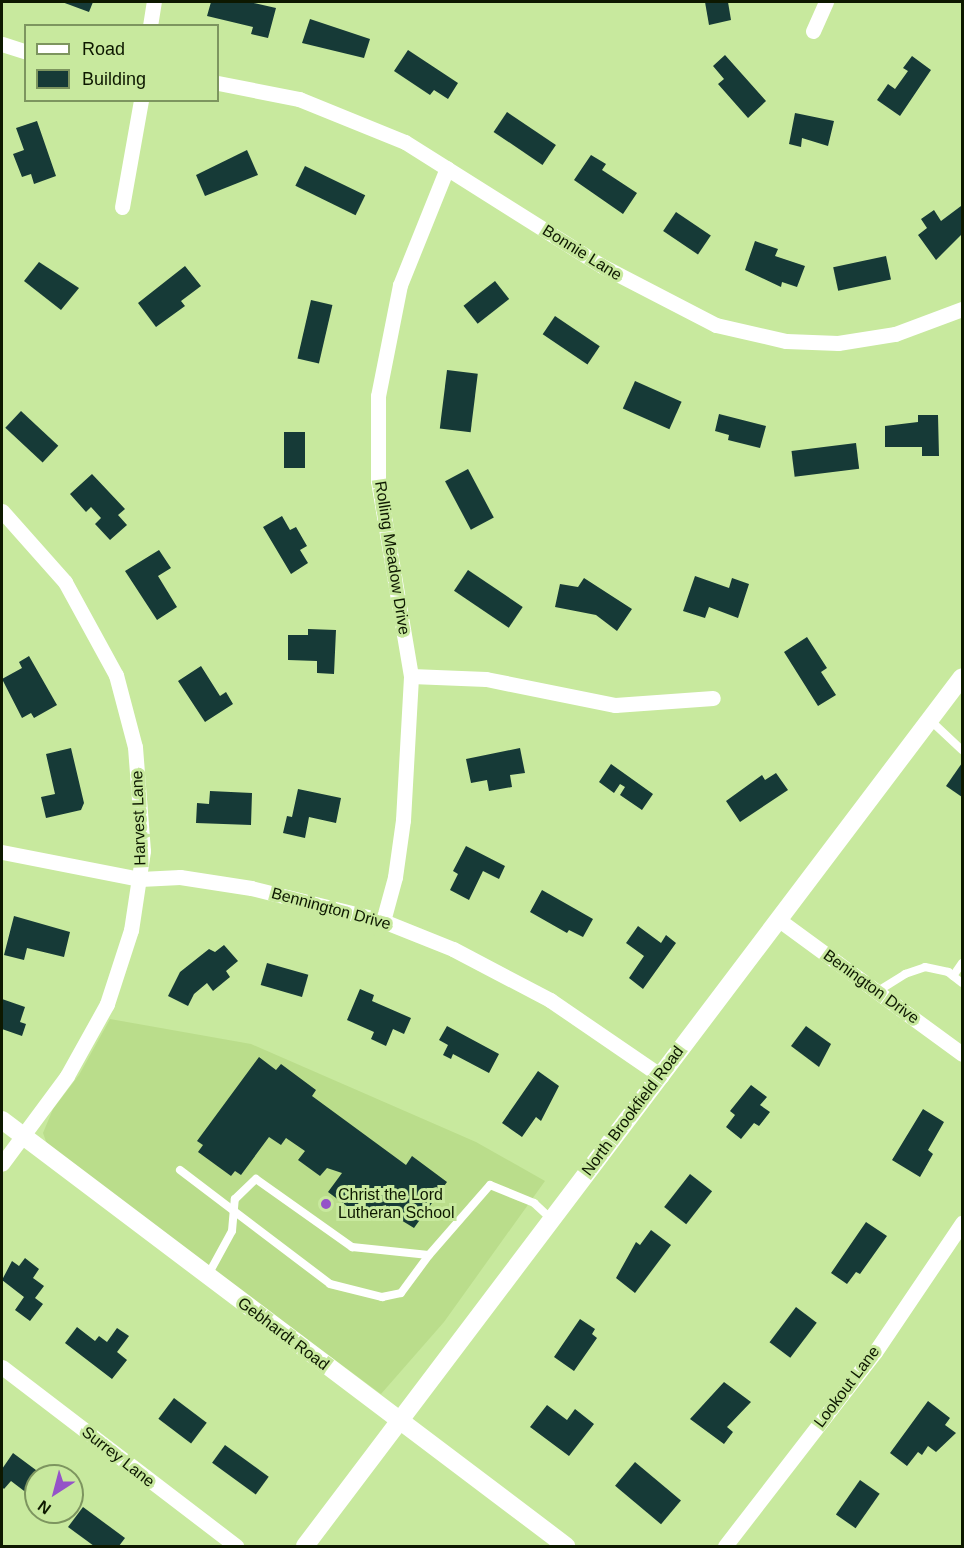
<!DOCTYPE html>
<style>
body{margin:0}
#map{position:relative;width:964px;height:1548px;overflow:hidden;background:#c8e99e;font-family:Arial,sans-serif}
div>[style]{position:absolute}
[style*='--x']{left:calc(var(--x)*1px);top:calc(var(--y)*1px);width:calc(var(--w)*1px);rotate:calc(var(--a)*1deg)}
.built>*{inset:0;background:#badd8b}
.building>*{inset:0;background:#163a37;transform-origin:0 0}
.service>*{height:8px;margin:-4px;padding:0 4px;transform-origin:4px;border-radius:4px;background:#fff}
.minor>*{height:15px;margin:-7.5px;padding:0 7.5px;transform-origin:7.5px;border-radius:7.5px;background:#fff}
.tertiary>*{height:18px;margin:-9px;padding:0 9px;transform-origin:9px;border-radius:9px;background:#fff}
.dots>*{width:16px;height:16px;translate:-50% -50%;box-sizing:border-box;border:3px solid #c8e99e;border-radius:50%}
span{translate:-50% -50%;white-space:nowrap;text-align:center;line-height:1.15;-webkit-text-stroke:6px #c8e99e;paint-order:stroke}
.street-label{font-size:16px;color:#0d1800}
.poi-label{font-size:16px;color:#0d1800}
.left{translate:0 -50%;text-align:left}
.frame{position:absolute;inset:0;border:3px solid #0d1800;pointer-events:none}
.legend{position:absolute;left:24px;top:24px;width:195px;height:78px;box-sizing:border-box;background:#c8e99e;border:2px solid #7d955f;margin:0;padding:8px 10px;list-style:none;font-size:18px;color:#0d1800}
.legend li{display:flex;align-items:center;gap:12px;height:30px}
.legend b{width:30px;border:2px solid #7d955f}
.north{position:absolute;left:24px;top:1464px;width:60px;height:60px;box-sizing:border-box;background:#c8e99e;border:2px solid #7d955f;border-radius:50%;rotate:216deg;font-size:16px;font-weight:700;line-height:24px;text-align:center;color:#0d1800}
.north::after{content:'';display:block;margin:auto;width:21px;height:27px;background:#9553c8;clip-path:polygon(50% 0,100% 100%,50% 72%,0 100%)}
</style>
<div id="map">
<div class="built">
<div style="clip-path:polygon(110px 1019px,251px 1044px,476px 1142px,545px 1181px,444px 1322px,381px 1394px,48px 1147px,43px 1133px,53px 1109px,79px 1075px)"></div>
</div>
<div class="building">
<div style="clip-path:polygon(62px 2px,93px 2px,89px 12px)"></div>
<div style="clip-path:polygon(211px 2px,249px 2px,276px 8px,268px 38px,251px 34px,253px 27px,207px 16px)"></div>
<div style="clip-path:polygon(705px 2px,728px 2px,731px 20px,709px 25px)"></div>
<div style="clip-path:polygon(310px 19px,370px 39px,364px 58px,302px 43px)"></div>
<div style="clip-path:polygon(408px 50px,458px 83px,448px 99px,434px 90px,430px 95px,394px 71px)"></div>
<div style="clip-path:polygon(725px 55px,766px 101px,748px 118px,718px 84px,724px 79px,713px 66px)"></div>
<div style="clip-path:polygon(912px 56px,931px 70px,900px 116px,877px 100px,888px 84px,895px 89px,908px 71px,903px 68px)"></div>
<div style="left:507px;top:112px;width:59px;height:24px;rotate:34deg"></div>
<div style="clip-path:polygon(795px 113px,834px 121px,828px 146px,802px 138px,801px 147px,789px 144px)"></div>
<div style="clip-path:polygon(37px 121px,56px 176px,34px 184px,31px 174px,22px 177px,13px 154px,24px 150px,16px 128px)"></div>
<div style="clip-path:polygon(247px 150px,258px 175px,205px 196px,196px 175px)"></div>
<div style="clip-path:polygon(591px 155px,606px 164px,602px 170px,637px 193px,623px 214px,574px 180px)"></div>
<div style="left:305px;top:166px;width:67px;height:22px;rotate:26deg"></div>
<div style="clip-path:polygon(961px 206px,962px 234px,936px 260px,918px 235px,927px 228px,921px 219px,934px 210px,941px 221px)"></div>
<div style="left:676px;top:212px;width:42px;height:23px;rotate:34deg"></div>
<div style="clip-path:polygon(755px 241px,778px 249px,775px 256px,805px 266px,797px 287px,782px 282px,781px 287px,745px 270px)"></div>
<div style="left:886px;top:256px;width:24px;height:54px;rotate:78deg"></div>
<div style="clip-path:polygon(39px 262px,79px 288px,61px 310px,24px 281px)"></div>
<div style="clip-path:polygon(185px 266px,201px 286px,181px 301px,185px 306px,156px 327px,138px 303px)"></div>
<div style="left:495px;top:281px;width:23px;height:40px;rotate:52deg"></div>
<div style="left:311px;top:300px;width:22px;height:60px;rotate:13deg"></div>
<div style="left:555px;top:316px;width:54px;height:22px;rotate:34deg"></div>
<div style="left:447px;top:370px;width:31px;height:59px;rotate:7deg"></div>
<div style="left:635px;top:381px;width:51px;height:30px;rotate:24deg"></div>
<div style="left:21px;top:411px;width:51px;height:23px;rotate:43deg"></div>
<div style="clip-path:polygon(719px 414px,766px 426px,760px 448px,728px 440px,729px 435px,715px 431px)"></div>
<div style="clip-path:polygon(918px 415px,938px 415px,939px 456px,922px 456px,922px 447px,885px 447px,885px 426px,918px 422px)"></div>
<div style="left:284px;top:432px;width:21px;height:36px"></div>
<div style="left:856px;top:443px;width:26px;height:65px;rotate:83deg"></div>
<div style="left:468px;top:469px;width:55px;height:26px;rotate:62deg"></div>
<div style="clip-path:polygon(92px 474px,125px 509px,118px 515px,127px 525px,110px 540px,95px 524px,101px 518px,91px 507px,86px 512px,70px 494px)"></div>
<div style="clip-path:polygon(282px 516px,290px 530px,296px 527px,307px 546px,300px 550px,308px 563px,291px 574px,263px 527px)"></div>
<div style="clip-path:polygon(159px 550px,171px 568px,158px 576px,177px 607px,157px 620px,125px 571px)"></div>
<div style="left:468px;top:570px;width:66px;height:25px;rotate:34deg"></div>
<div style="clip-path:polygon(695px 576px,729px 588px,732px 578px,749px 584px,738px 618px,709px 607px,705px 618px,683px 611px)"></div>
<div style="clip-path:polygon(584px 578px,632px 609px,617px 631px,596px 615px,555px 607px,560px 584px,578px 587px)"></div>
<div style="clip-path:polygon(308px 629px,336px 630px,334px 674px,317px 673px,317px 661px,288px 660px,288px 635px,308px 635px)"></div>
<div style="clip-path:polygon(807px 637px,827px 668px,821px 672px,836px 695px,818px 706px,784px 652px)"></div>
<div style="clip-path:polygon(29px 656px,57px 705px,34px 718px,31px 713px,22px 718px,2px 679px,22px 668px,19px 662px)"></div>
<div style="clip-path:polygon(201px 666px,220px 696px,226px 692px,233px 704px,205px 722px,178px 681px)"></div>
<div style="clip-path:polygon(71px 748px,84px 803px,81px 810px,46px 818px,41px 797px,55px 794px,46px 754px)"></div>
<div style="clip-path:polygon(520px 748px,525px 773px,510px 775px,512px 787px,489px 791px,487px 780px,471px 783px,466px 759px)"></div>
<div style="clip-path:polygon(962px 763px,962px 797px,946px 786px)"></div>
<div style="clip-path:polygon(611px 764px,653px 794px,642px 810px,620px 795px,625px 787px,620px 784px,614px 793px,599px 782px)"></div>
<div style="clip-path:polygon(776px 773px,788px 790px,740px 822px,726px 801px,762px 775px,765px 780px)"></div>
<div style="clip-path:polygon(298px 789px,341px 798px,336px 823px,309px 817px,305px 838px,283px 833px,287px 816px,292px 817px)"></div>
<div style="clip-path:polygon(210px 791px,252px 793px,251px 825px,196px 823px,197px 803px,209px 804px)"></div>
<div style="clip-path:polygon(466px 846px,505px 866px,499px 879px,483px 871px,469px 900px,450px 890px,458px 874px,453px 871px)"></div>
<div style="clip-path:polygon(542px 890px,593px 919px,583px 937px,569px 930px,567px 933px,530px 912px)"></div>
<div style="clip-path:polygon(14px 916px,70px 932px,64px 957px,27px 948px,24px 960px,4px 955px)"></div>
<div style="clip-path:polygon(638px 926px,661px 943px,666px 935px,676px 943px,643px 989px,629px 978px,644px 956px,626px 943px)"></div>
<div style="clip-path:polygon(224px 945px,238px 961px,226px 971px,230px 977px,213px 991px,207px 983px,194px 994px,188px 1006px,168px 996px,180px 972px,209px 949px,215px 952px)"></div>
<div style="left:267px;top:963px;width:43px;height:23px;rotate:16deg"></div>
<div style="clip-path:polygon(360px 989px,374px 995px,372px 1001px,411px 1018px,404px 1034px,393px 1029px,386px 1046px,371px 1039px,374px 1032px,347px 1020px)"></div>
<div style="clip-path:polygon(2px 999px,25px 1007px,20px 1022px,26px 1024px,22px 1036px,2px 1029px)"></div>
<div style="clip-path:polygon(447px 1026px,499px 1054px,489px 1073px,453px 1054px,451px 1059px,443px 1055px,448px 1045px,439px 1040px)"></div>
<div style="clip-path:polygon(806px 1026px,831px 1044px,819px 1067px,791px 1046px)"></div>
<div style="clip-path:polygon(259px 1057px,276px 1070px,281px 1064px,316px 1090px,312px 1096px,406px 1165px,412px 1156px,447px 1182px,414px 1228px,378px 1206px,367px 1221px,328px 1192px,342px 1173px,327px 1168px,320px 1176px,298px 1160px,305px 1151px,286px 1138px,281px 1145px,269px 1137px,241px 1175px,235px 1171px,231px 1176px,198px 1152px,203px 1145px,197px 1141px)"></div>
<div style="clip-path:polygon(538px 1071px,559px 1086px,541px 1121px,536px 1117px,522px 1137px,502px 1123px)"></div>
<div style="clip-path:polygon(751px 1085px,767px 1097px,760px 1105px,770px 1112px,759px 1126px,754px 1123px,741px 1139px,726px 1127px,735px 1115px,730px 1111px)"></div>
<div style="clip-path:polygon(923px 1109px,944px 1122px,928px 1150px,933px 1154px,920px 1177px,892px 1160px)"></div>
<div style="left:690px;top:1174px;width:28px;height:42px;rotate:38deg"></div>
<div style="clip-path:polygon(866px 1222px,887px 1236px,860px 1274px,856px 1272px,847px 1284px,831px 1273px)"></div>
<div style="clip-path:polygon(651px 1230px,671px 1245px,635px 1293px,616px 1278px,636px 1242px,640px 1245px)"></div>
<div style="clip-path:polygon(25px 1258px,39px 1269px,33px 1278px,44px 1286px,35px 1298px,43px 1304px,30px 1321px,15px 1310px,24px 1297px,2px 1280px,12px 1261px,19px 1266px)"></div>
<div style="left:796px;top:1307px;width:26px;height:44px;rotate:37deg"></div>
<div style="clip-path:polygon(580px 1319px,595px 1329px,592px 1334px,597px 1338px,574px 1371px,554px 1357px)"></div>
<div style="clip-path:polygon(77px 1327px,95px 1341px,99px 1336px,107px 1342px,117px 1328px,129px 1336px,117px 1352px,127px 1360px,112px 1379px,65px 1343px)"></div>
<div style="clip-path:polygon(724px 1382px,751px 1402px,727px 1427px,733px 1432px,724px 1444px,690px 1419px)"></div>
<div style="left:174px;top:1398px;width:41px;height:26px;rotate:37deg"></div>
<div style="clip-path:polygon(928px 1401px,950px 1418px,945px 1425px,956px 1433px,936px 1452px,928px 1446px,922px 1455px,918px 1452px,907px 1466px,890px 1453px)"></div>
<div style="clip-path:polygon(547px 1405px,567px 1420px,575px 1409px,594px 1424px,569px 1456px,530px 1427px)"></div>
<div style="left:225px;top:1445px;width:54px;height:22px;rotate:36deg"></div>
<div style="clip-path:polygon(13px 1453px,44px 1476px,36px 1476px,36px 1500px,11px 1481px,4px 1489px,2px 1487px,2px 1469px)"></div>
<div style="left:635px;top:1462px;width:60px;height:31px;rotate:40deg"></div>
<div style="left:860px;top:1480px;width:24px;height:42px;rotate:35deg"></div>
<div style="clip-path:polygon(83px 1507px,125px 1538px,119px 1546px,94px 1546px,68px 1527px)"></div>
</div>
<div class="service">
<div style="--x:930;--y:720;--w:44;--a:43.2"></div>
<div style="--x:953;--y:976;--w:16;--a:-55"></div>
<div style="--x:878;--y:991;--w:32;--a:-32"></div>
<div style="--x:905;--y:974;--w:21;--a:-19"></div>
<div style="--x:925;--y:967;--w:24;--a:12"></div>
<div style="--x:948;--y:972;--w:18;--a:38"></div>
<div style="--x:180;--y:1170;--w:188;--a:37.2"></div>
<div style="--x:330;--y:1284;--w:54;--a:14"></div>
<div style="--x:382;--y:1297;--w:19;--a:-12"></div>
<div style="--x:401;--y:1293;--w:47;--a:-53.6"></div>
<div style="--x:208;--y:1275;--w:50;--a:-61.4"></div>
<div style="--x:232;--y:1231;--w:32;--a:-85"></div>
<div style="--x:235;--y:1199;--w:29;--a:-44"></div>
<div style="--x:256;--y:1179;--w:118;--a:35.3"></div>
<div style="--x:352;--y:1247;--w:77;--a:5.9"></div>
<div style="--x:429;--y:1255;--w:93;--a:-48.9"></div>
<div style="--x:490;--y:1185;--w:48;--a:22.2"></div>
<div style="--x:534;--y:1203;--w:23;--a:43"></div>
</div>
<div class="minor">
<div style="--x:150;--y:26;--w:24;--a:-81"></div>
<div style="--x:813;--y:31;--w:32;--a:-66"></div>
<div style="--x:2;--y:44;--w:25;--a:18"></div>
<div style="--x:218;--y:83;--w:83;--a:11.2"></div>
<div style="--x:299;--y:99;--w:114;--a:22.1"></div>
<div style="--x:405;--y:142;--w:233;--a:32.2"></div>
<div style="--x:602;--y:266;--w:128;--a:27.4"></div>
<div style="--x:716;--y:325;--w:72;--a:12.9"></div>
<div style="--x:786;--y:341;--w:52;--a:2.2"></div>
<div style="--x:838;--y:343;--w:58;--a:-9"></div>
<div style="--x:895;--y:334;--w:72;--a:-20.5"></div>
<div style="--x:122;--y:207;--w:109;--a:-79.9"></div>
<div style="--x:2;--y:511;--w:95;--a:48.4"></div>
<div style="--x:65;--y:582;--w:106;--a:61.3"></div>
<div style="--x:116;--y:675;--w:74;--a:75.2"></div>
<div style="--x:135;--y:747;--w:104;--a:85.6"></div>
<div style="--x:143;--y:851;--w:80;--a:98.6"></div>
<div style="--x:131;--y:930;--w:78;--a:108"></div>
<div style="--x:107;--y:1004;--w:82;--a:119.1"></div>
<div style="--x:67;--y:1076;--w:109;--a:126.5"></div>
<div style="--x:411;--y:676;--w:75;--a:2.3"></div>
<div style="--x:486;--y:679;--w:132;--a:11.4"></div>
<div style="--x:615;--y:705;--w:98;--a:-4.1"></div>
<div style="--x:2;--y:852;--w:141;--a:11.1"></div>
<div style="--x:140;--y:879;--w:40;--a:-2.9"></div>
<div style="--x:180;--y:877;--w:72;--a:8.8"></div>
<div style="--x:251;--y:888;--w:136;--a:14"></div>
<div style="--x:383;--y:921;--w:75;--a:21.8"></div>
<div style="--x:453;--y:949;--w:110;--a:27.7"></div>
<div style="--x:550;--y:1000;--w:135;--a:34.4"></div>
<div style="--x:779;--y:920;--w:227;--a:36.2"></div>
<div style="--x:383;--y:921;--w:46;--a:-74.7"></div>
<div style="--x:395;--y:877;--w:58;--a:-82"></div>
<div style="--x:403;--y:820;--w:144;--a:-86.8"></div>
<div style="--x:411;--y:676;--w:198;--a:-99.6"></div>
<div style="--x:378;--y:481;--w:85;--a:-90"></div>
<div style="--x:378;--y:396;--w:113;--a:-78.8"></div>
<div style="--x:400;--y:285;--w:126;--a:-68.1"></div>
<div style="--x:2;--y:1367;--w:295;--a:37.4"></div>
<div style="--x:725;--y:1546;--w:245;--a:-52.3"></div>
<div style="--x:875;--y:1352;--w:156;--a:-56"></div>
</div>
<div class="tertiary">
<div style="--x:2;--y:1120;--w:707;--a:37.06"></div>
<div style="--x:305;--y:1546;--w:1089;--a:-52.91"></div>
</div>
<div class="dots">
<div style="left:326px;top:1204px;background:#9553c8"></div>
</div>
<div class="street-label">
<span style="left:582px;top:253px;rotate:32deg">Bonnie Lane</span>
<span style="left:392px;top:558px;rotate:81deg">Rolling Meadow Drive</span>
<span style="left:139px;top:818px;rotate:-92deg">Harvest Lane</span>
<span style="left:331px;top:909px;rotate:15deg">Bennington Drive</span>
<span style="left:871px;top:987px;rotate:36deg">Benington Drive</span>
<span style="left:633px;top:1111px;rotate:-53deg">North Brookfield Road</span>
<span style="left:283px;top:1334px;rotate:37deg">Gebhardt Road</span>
<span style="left:847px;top:1387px;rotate:-53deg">Lookout Lane</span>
<span style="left:118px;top:1457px;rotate:38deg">Surrey Lane</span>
</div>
<div class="poi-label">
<span class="left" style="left:338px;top:1204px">Christ the Lord<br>Lutheran School</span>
</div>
<div class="frame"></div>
<ul class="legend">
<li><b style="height:8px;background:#fff"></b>Road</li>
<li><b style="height:16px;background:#163a37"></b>Building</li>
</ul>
<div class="north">N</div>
</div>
